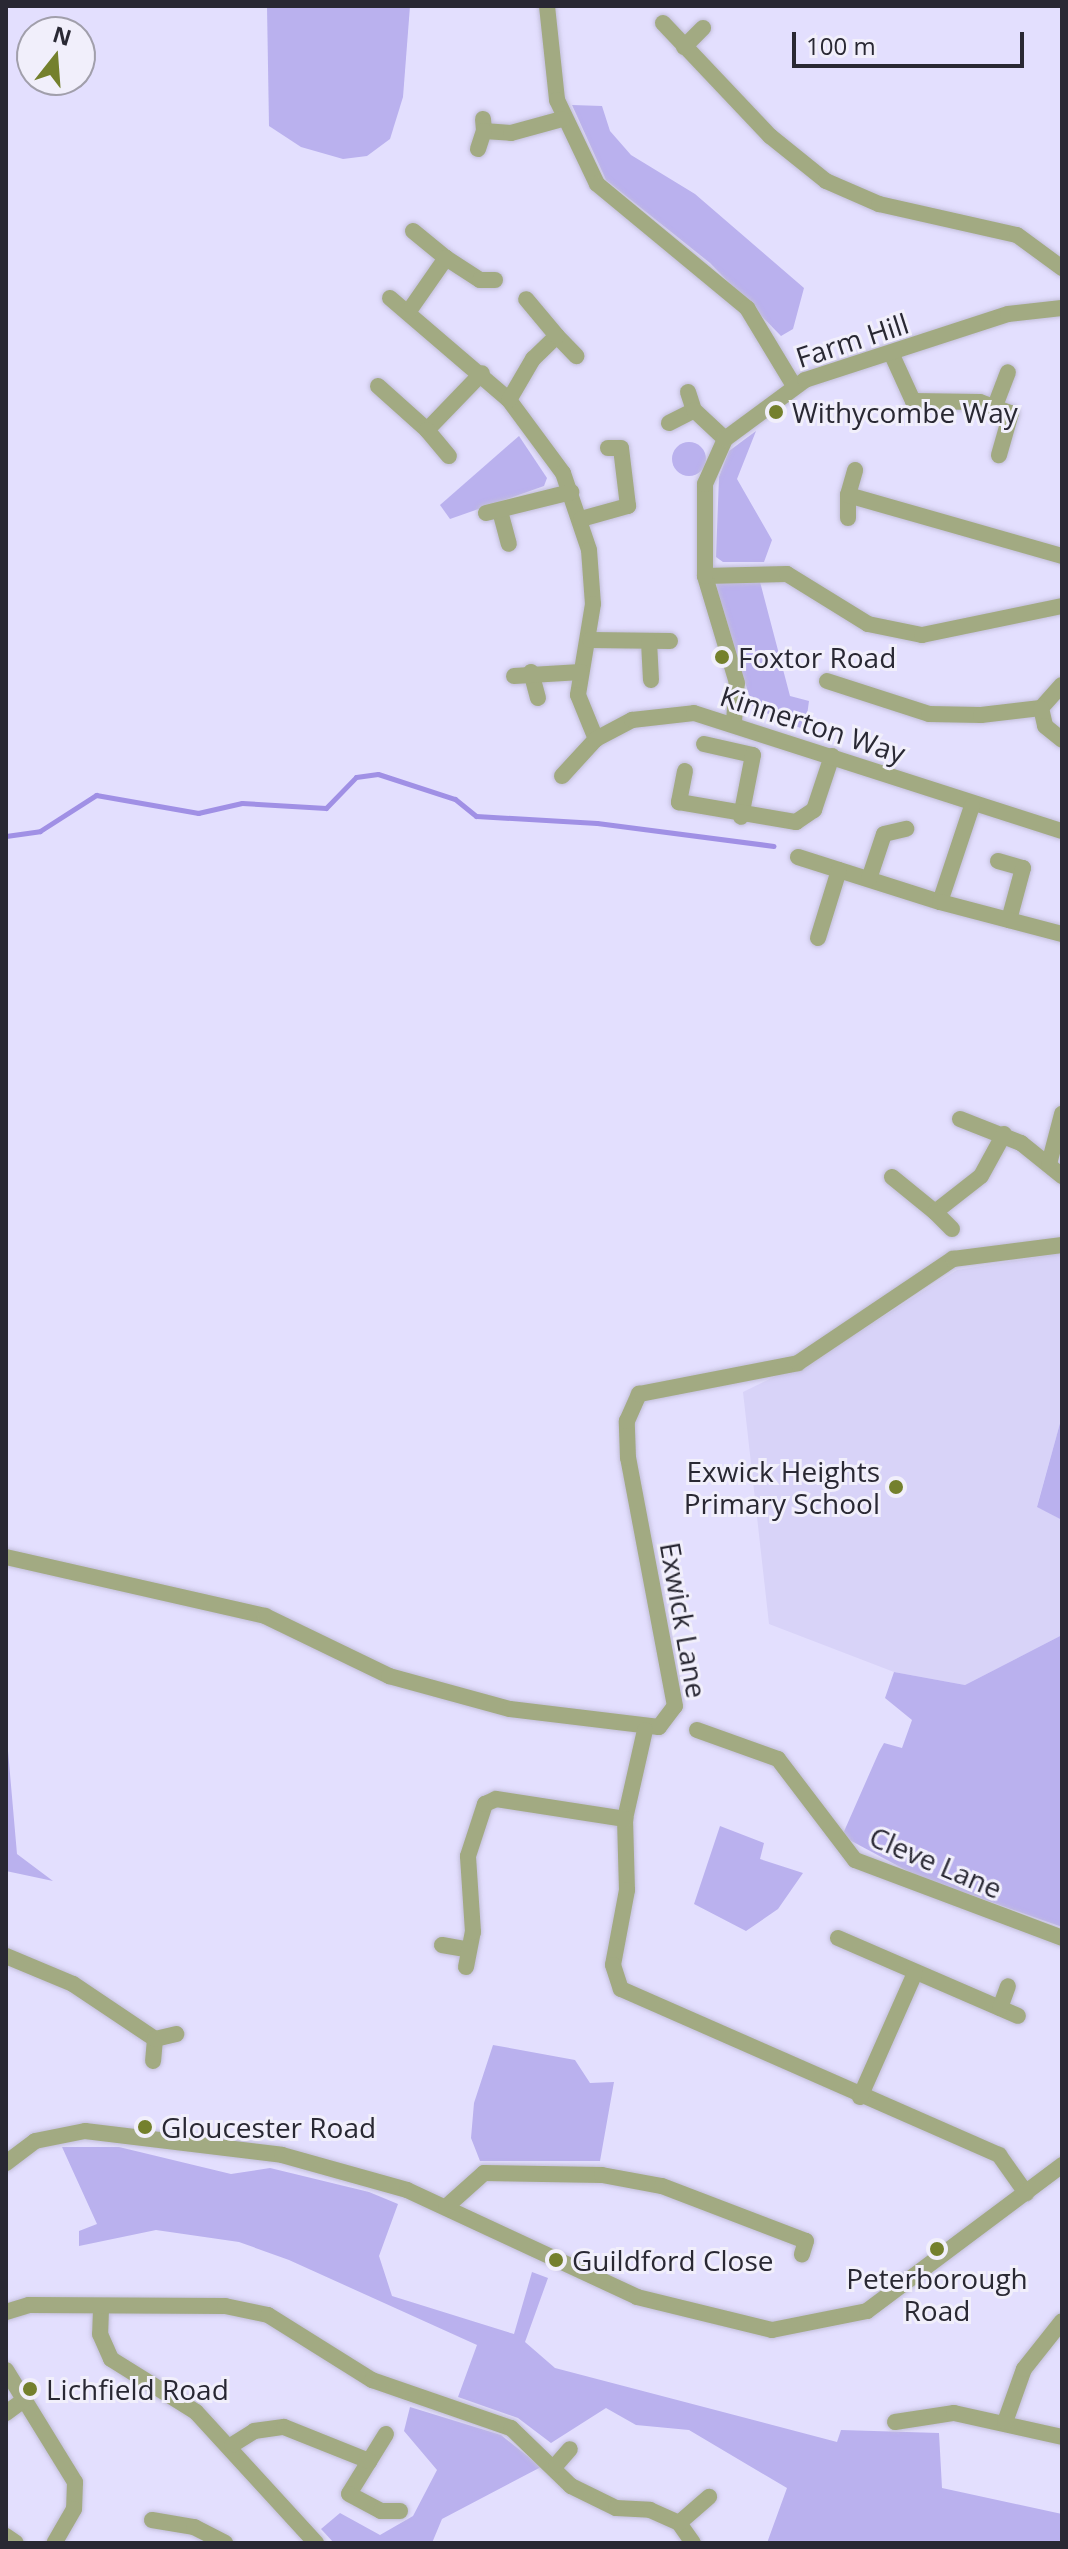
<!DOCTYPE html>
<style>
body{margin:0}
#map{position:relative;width:1068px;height:2549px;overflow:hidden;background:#e3dffe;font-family:"Open Sans",sans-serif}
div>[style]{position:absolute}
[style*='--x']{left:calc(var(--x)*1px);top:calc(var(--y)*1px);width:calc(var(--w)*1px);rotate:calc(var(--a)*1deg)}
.built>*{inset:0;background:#d8d3f8}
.green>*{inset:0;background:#bab1ee}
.round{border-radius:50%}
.stream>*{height:5px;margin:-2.5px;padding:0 2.5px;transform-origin:2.5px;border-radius:2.5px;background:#a090e5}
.roads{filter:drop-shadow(0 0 2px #c2bed9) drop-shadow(0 0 2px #c2bed9)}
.minor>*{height:16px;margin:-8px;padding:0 8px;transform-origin:8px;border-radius:8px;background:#a2aa82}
.dots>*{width:22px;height:22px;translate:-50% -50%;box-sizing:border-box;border:4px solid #f1effb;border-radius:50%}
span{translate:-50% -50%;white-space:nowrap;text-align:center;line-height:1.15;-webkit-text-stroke:6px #f1effb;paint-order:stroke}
.street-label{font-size:28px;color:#292833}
.poi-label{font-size:28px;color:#292833}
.left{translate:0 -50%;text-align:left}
.right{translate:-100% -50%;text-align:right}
.frame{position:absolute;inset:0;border:8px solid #292833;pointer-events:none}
.north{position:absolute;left:16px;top:16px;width:80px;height:80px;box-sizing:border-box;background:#f1effb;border:2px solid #a19fab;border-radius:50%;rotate:17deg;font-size:22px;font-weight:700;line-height:32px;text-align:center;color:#292833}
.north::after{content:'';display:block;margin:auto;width:28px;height:36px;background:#74802d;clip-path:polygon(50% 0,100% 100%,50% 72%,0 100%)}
.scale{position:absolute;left:792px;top:32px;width:232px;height:36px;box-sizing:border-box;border:4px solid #292833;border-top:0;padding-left:10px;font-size:24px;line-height:28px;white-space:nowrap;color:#292833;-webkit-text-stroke:6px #f1effb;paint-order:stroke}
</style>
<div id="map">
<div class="built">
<div style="clip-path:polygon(1062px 1253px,1062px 1416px,1037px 1506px,1062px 1520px,1062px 1635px,965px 1685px,894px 1672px,769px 1624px,743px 1392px,830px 1350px,957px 1270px)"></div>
</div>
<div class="green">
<div style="clip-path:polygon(267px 6px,410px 6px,403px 97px,390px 139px,367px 156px,343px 159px,301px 147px,269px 126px)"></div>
<div style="clip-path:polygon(572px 105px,602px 106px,610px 131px,631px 155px,695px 194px,804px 288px,793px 329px,781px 336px,710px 263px,606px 180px)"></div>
<div style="clip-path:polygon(756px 431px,737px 479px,772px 540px,764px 562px,723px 562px,716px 557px,719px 477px,729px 451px)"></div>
<div style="clip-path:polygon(519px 436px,547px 478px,544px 486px,450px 519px,440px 505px)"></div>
<div class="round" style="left:672px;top:442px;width:34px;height:34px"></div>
<div style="clip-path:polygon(759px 578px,790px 696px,809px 701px,805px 730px,753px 707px,717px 596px,717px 580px)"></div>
<div style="clip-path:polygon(1062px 1416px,1062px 1520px,1037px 1507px)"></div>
<div style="clip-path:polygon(1062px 1635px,1062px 1927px,917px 1876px,842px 1836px,879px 1752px,884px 1743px,902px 1748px,912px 1720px,885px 1698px,894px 1672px,965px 1685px)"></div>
<div style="clip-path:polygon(6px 1728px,17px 1854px,53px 1881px,6px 1871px)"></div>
<div style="clip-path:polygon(720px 1826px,764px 1843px,760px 1859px,803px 1873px,778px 1909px,746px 1931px,694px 1904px)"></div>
<div style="clip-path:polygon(493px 2045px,575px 2060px,590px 2083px,614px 2082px,600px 2161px,480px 2161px,471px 2138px,474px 2103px)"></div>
<div style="clip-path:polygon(62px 2147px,119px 2147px,231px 2174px,270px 2168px,369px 2192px,398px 2204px,379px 2256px,392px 2296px,514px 2334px,532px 2272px,548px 2278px,525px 2342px,555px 2368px,837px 2442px,841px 2430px,939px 2433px,942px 2488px,1062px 2514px,1062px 2543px,767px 2543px,787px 2488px,689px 2430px,636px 2425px,606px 2408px,551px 2443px,518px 2418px,458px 2397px,477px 2345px,289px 2260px,239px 2242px,156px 2230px,79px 2246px,79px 2231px,97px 2224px)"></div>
<div style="clip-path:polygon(410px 2407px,501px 2435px,541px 2467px,442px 2519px,432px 2543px,334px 2543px,321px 2529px,340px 2513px,380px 2535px,413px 2516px,437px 2470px,404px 2431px)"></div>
</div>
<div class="stream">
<div style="--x:6;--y:836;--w:34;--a:-8"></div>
<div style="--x:40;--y:831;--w:67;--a:-32.7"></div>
<div style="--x:96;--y:795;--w:104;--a:10"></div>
<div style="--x:198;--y:813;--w:45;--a:-12.8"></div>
<div style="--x:242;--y:803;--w:84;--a:3.4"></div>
<div style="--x:326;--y:808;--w:43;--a:-45.9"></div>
<div style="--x:356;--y:777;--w:22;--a:-8"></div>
<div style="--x:378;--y:774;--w:81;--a:18"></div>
<div style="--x:455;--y:799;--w:27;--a:39"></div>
<div style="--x:476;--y:816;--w:121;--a:3.3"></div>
<div style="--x:597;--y:823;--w:178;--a:7.4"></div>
</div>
<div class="roads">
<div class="minor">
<div style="--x:547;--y:6;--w:95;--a:83.9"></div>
<div style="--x:557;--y:100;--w:93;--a:64.5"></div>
<div style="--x:597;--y:184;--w:195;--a:39.6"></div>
<div style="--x:747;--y:308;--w:91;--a:58.9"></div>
<div style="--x:663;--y:23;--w:156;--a:46.6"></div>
<div style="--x:770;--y:136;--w:72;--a:38.8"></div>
<div style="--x:826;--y:181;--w:58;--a:23.5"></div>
<div style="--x:879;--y:204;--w:141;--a:12.7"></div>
<div style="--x:1017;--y:235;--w:56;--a:36.3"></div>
<div style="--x:684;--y:47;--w:27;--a:-45"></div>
<div style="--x:483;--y:119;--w:12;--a:85"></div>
<div style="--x:484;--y:131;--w:27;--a:4"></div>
<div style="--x:511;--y:133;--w:53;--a:-15.4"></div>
<div style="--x:478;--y:149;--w:19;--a:-72"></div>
<div style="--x:413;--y:231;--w:43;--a:39.3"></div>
<div style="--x:390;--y:298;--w:157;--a:40.6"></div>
<div style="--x:509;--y:400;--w:91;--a:53.5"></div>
<div style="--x:563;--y:473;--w:81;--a:71.3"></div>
<div style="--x:589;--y:550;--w:54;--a:85.8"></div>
<div style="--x:593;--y:604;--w:92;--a:99.4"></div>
<div style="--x:578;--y:695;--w:48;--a:67.8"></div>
<div style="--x:409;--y:311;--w:65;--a:-55.1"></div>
<div style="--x:446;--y:258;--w:40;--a:32.9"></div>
<div style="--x:480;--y:280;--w:15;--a:0"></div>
<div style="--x:557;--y:336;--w:28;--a:46"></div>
<div style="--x:892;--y:355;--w:51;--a:65.5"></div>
<div style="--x:913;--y:401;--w:67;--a:0.9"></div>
<div style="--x:980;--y:402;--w:33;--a:20"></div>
<div style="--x:1011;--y:413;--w:44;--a:105.9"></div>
<div style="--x:378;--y:386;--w:66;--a:41.9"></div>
<div style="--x:427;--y:430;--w:79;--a:-46"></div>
<div style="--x:688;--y:392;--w:19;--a:72"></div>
<div style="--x:509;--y:400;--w:48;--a:-59.7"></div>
<div style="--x:533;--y:359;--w:33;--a:-44"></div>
<div style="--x:557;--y:336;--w:48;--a:-130"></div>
<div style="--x:995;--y:406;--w:36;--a:-69"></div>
<div style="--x:669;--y:423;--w:28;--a:-27"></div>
<div style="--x:694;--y:410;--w:42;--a:43.1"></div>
<div style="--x:427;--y:430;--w:34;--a:50"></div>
<div style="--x:848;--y:495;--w:26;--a:-74"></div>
<div style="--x:500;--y:511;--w:34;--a:75"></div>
<div style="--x:486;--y:513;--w:88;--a:-13.9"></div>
<div style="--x:848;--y:518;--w:23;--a:-90"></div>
<div style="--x:848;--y:495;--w:223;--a:15.9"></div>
<div style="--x:581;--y:519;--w:49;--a:-15.5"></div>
<div style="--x:628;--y:506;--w:58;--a:-96.9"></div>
<div style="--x:621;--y:448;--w:13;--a:180"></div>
<div style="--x:705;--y:576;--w:82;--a:-1.4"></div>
<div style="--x:787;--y:574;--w:95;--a:31.7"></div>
<div style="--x:868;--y:624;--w:55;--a:11.5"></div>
<div style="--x:922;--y:635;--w:143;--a:-11.7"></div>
<div style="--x:590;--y:640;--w:80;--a:0.7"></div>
<div style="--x:649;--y:642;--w:38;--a:87"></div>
<div style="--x:531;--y:672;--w:27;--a:75"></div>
<div style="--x:514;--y:676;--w:67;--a:-3.4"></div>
<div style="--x:827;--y:681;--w:107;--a:17.9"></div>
<div style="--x:929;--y:714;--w:52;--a:1.1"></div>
<div style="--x:981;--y:715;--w:60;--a:-6.7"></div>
<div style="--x:1041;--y:708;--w:31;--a:-48"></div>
<div style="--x:1041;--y:708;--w:18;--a:77"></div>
<div style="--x:1045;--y:726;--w:22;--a:39"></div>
<div style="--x:734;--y:722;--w:39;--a:-86"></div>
<div style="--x:737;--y:683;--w:112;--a:-106.7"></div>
<div style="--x:705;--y:576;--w:92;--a:-90"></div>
<div style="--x:705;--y:484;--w:49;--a:-66"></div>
<div style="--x:725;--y:439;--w:99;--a:-36.4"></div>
<div style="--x:805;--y:380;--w:213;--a:-18"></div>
<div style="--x:1008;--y:314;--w:54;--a:-6.3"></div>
<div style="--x:704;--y:744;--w:50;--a:12.7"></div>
<div style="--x:753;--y:755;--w:63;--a:101"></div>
<div style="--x:685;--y:771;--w:32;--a:101"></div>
<div style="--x:679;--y:802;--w:119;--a:9.7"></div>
<div style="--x:796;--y:822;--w:22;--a:-34"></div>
<div style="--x:814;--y:810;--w:57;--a:-71.6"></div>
<div style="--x:562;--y:776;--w:50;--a:-47.4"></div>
<div style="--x:596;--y:739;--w:41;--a:-27.8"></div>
<div style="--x:632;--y:720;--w:62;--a:-6.4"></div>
<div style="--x:694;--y:713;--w:386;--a:17.8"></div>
<div style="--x:798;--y:857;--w:149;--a:17.6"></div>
<div style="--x:940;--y:902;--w:101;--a:-71.6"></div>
<div style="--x:998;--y:861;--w:26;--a:16"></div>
<div style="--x:1023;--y:868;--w:54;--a:105.1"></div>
<div style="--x:869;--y:879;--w:47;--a:-71.6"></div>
<div style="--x:884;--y:834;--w:23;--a:-13"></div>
<div style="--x:940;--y:902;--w:126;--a:14.7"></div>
<div style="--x:818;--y:938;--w:71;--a:-72.8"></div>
<div style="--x:960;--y:1119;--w:66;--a:21.5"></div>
<div style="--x:1021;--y:1143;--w:53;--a:38.8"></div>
<div style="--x:1049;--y:1164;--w:52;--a:-75.4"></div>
<div style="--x:892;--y:1177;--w:55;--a:39.1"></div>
<div style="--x:935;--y:1212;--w:58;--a:-38"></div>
<div style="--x:981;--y:1176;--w:48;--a:-61.3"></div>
<div style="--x:935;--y:1212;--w:24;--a:45"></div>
<div style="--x:6;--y:1557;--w:266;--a:12.8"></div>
<div style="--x:265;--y:1616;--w:138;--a:25.8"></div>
<div style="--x:389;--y:1676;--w:125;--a:15.3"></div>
<div style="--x:510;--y:1709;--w:150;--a:6.9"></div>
<div style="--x:659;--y:1727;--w:26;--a:-53"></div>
<div style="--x:675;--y:1706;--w:252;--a:-100.7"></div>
<div style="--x:628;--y:1458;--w:37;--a:-92"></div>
<div style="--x:627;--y:1421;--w:30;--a:-66"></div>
<div style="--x:639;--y:1394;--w:162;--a:-11"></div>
<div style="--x:798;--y:1363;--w:187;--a:-33.9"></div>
<div style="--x:953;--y:1259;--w:110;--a:-7.3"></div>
<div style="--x:645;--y:1730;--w:91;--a:102.7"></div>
<div style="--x:625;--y:1819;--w:71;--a:88.4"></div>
<div style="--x:627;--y:1890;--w:76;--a:100.6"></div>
<div style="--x:613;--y:1965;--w:25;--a:72"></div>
<div style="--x:621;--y:1989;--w:413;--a:23.7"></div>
<div style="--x:999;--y:2155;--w:47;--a:54.6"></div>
<div style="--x:697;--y:1730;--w:86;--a:19.7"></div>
<div style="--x:778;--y:1759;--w:127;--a:52.7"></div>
<div style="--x:855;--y:1860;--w:221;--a:20.6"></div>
<div style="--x:838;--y:1938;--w:196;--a:23.4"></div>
<div style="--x:442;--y:1945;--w:27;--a:10"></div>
<div style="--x:6;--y:1956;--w:73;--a:22.7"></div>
<div style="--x:73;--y:1984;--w:99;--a:33.9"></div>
<div style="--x:155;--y:2039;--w:22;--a:95"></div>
<div style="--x:466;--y:1967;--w:36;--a:-79"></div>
<div style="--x:473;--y:1932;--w:76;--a:-93.8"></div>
<div style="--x:468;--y:1856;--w:55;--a:-71.9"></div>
<div style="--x:485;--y:1804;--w:12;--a:-24"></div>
<div style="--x:496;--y:1799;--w:131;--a:8.8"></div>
<div style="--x:1000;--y:2008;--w:23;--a:-70"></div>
<div style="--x:155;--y:2039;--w:22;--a:-13"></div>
<div style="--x:860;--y:2097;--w:136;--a:-66.1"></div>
<div style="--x:6;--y:2163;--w:36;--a:-37"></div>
<div style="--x:35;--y:2141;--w:51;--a:-11.3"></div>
<div style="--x:85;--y:2131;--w:198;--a:6.9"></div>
<div style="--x:282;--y:2155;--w:130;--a:15.6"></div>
<div style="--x:407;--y:2190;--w:254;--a:24.9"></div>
<div style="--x:637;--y:2297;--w:139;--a:13.7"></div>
<div style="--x:772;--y:2330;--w:97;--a:-11.3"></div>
<div style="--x:867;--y:2311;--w:244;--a:-36.8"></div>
<div style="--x:446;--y:2207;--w:51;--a:-41.8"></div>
<div style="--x:484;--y:2173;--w:118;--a:1"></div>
<div style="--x:602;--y:2175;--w:61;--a:10.4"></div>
<div style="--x:662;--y:2186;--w:154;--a:20.9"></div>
<div style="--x:806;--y:2241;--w:14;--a:107"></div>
<div style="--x:101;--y:2309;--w:25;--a:92"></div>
<div style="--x:100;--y:2334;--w:27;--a:66"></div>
<div style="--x:111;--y:2359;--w:100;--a:31.9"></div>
<div style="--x:196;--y:2412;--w:178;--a:47.5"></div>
<div style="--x:6;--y:2312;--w:24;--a:-17"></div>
<div style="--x:29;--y:2305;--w:196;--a:0.3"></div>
<div style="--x:225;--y:2306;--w:44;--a:11.8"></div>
<div style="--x:268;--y:2315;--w:123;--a:32"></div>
<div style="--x:372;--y:2380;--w:147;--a:19.1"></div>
<div style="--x:511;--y:2428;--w:83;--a:44"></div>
<div style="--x:571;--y:2486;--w:50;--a:26.1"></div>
<div style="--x:616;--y:2508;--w:34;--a:3"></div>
<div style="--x:650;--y:2510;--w:32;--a:24"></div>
<div style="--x:679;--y:2523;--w:24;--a:55"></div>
<div style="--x:6;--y:2370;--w:132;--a:58.4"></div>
<div style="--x:75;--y:2482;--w:27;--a:92"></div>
<div style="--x:74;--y:2509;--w:39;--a:120"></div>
<div style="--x:6;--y:2413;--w:24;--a:-36"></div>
<div style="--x:895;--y:2422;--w:60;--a:-8.7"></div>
<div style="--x:954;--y:2413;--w:111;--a:12.5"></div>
<div style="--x:1005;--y:2422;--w:56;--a:-70.3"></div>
<div style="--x:1024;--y:2369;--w:61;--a:-51.6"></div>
<div style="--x:386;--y:2434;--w:70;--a:121.7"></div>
<div style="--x:349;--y:2494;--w:36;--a:28"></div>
<div style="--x:381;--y:2511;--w:19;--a:0"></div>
<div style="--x:232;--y:2445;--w:26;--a:-32"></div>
<div style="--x:254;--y:2431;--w:30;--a:-8"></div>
<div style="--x:284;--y:2427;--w:92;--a:21.8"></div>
<div style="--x:556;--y:2465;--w:21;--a:-49"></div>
<div style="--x:152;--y:2520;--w:43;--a:9.5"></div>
<div style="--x:194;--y:2527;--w:35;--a:27"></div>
<div style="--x:679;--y:2523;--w:40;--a:-41"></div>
<div style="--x:6;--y:2536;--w:12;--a:35"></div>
</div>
</div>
<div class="dots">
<div style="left:776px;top:412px;background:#74802d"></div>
<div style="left:722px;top:657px;background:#74802d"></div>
<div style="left:896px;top:1487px;background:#74802d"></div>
<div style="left:145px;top:2127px;background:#74802d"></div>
<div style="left:937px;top:2249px;background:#74802d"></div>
<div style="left:556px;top:2260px;background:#74802d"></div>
<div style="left:30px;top:2389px;background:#74802d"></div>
</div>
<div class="street-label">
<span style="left:852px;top:340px;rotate:-18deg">Farm Hill</span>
<span style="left:813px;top:724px;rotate:18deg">Kinnerton Way</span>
<span style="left:684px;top:1620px;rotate:80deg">Exwick Lane</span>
<span style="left:936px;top:1862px;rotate:23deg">Cleve Lane</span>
</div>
<div class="poi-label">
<span class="left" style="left:792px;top:412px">Withycombe Way</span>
<span class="left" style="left:738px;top:657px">Foxtor Road</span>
<span class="right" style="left:880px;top:1487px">Exwick Heights<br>Primary School</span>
<span class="left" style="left:161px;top:2127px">Gloucester Road</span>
<span class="left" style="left:572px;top:2260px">Guildford Close</span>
<span style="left:937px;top:2294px">Peterborough<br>Road</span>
<span class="left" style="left:46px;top:2389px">Lichfield Road</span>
</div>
<div class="frame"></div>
<div class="north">N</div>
<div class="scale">100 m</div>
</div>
